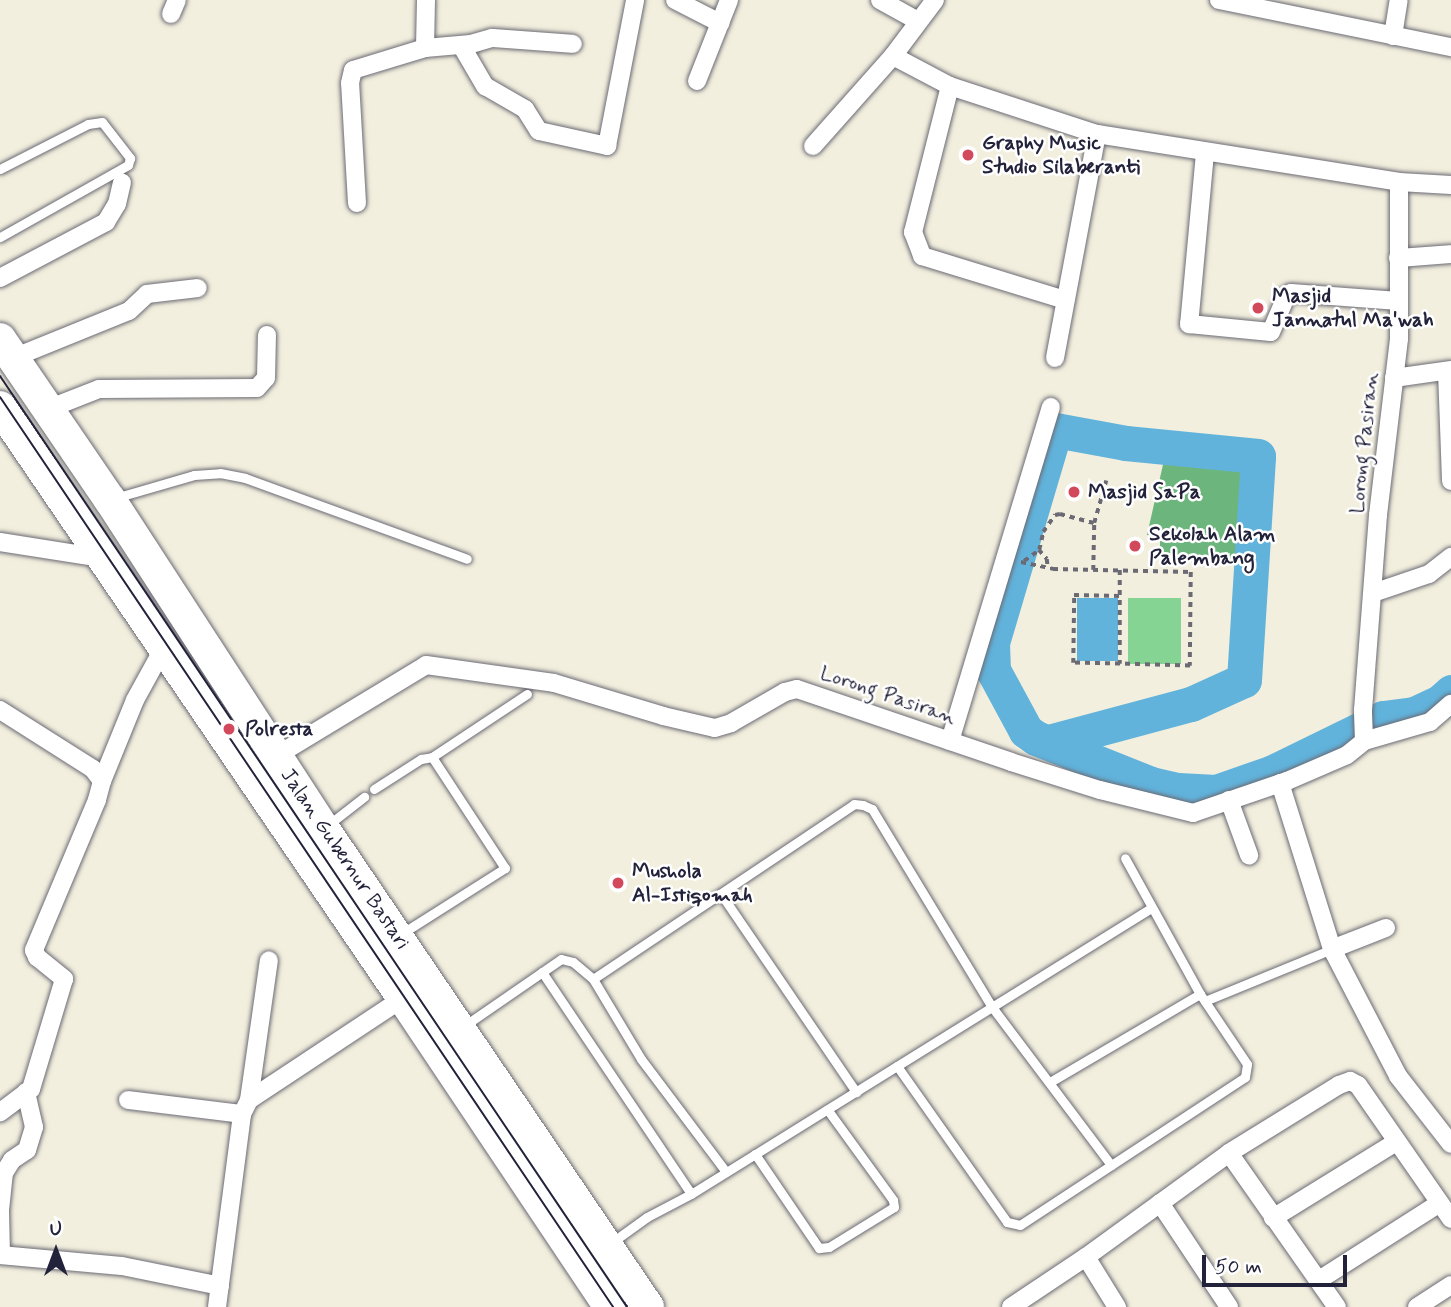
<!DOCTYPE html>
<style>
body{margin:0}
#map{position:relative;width:1451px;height:1307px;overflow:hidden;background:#f2efde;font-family:Mynerve,sans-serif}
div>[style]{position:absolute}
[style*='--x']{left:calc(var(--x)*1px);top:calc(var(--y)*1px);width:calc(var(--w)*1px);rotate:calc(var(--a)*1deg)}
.green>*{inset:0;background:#85d493;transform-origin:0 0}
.forest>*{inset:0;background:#6cb67d}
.water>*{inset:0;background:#61b3dc;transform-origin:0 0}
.river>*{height:35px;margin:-17.5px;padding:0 17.5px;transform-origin:17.5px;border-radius:17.5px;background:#61b3dc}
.path>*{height:3.5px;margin-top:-1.75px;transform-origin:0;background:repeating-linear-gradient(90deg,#6b6a74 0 5px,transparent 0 10px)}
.roads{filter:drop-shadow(0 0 2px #6b6a74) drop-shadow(0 0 2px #6b6a74)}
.lane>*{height:9px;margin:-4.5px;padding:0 4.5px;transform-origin:4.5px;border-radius:4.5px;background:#fff}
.street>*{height:18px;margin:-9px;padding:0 9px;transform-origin:9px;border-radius:9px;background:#fff}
.highway>*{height:32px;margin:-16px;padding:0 16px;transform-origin:16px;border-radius:16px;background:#fff}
.tram>*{height:2px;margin:-1px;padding:0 1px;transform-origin:1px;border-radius:1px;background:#22223b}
.dots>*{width:19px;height:19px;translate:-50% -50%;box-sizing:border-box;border:4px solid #fff;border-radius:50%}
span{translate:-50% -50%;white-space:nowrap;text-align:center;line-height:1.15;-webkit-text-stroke:5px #fff;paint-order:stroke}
.poi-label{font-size:21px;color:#22223b;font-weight:700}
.left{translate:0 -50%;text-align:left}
.street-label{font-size:21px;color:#22223b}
.north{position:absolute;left:21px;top:1216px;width:70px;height:70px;-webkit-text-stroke:5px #fff;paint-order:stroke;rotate:0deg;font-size:19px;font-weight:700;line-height:28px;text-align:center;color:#22223b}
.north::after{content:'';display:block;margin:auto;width:24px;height:32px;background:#22223b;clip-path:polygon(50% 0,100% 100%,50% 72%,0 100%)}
.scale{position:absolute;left:1202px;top:1255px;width:145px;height:32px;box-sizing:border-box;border:4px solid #22223b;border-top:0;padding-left:9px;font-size:21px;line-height:24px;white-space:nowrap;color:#22223b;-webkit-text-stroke:5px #fff;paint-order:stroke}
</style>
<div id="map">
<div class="green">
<div style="left:1128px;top:598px;width:53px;height:66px"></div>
</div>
<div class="forest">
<div style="clip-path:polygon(1167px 447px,1258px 456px,1251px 563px,1160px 561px,1160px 536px,1147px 535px)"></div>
</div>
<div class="water">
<div style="left:1077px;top:598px;width:41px;height:63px"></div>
</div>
<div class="river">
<div style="--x:1049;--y:742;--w:147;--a:-15"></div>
<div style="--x:1191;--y:704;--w:58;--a:-24.4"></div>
<div style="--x:1244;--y:680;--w:224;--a:-86.4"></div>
<div style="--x:1258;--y:456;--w:133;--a:-174.4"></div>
<div style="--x:1126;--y:443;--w:72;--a:-169.6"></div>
<div style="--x:1055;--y:430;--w:222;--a:106.5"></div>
<div style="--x:992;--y:643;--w:27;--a:88"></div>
<div style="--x:993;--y:670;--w:69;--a:61.6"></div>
<div style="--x:1026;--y:731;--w:12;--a:35"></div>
<div style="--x:1036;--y:738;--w:124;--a:21.8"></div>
<div style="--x:1151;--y:784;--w:28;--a:13"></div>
<div style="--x:1178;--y:790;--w:38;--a:3"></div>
<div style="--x:1216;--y:792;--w:60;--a:-19.3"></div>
<div style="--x:1273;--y:772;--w:123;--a:-26.1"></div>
<div style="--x:1383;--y:718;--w:31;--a:-7"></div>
<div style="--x:1414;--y:714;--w:29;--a:-25"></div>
<div style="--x:1440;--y:702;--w:15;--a:-42"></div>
</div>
<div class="path">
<div style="--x:1039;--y:550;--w:12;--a:48"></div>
<div style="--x:1047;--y:559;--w:10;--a:84"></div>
<div style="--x:1024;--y:561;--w:19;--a:-36"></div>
<div style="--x:1039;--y:550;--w:18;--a:-77"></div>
<div style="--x:1043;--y:532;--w:21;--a:-55"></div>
<div style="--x:1055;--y:515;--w:5;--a:-11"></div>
<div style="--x:1060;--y:514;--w:35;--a:15"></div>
<div style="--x:1094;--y:523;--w:44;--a:-74.1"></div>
<div style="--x:1021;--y:562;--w:33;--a:12"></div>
<div style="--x:1053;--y:569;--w:138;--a:1.2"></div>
<div style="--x:1191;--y:572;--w:94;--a:90.6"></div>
<div style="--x:1190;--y:666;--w:70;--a:-178.4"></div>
<div style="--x:1093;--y:570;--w:47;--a:-88.8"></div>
<div style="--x:1120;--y:570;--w:94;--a:90"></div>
<div style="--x:1120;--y:664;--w:47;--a:-178.8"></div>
<div style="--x:1073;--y:663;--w:68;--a:-89.2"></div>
<div style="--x:1074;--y:595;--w:46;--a:1.2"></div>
</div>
<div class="roads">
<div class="lane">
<div style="--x:0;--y:169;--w:99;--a:-27.1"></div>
<div style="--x:88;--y:124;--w:14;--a:-8"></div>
<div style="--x:102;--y:122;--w:46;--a:52.1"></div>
<div style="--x:130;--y:158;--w:7;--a:106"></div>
<div style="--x:128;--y:165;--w:147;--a:150.6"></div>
<div style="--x:115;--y:498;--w:82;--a:-16.2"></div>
<div style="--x:194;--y:475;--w:26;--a:-4"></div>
<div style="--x:220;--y:473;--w:25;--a:11"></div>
<div style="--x:245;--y:478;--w:236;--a:20"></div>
<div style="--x:432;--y:757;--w:114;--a:-33.6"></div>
<div style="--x:374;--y:789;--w:56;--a:-32.6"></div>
<div style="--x:421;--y:759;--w:11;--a:-10"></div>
<div style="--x:432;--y:757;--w:133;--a:56.7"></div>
<div style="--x:505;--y:868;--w:123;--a:147.6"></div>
<div style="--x:328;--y:825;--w:46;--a:-37.9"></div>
<div style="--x:721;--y:894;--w:240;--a:55.7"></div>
<div style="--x:542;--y:972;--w:267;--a:56.1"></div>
<div style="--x:593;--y:979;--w:93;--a:59"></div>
<div style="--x:641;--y:1059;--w:141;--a:53"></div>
<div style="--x:1205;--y:1001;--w:137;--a:-22.3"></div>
<div style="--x:464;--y:1026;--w:118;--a:-34.6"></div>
<div style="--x:561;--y:959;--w:12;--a:14"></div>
<div style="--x:573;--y:962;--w:26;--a:40"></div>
<div style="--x:593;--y:979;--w:314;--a:-33.8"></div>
<div style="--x:854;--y:804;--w:9;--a:6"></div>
<div style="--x:863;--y:805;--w:10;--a:24"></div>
<div style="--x:872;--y:809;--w:232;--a:58.8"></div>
<div style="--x:992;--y:1007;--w:198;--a:53"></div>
<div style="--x:897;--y:1066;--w:191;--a:54.8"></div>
<div style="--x:1007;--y:1222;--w:13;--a:13"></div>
<div style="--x:1020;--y:1225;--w:269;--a:-33.3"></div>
<div style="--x:1245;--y:1077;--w:13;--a:-81"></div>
<div style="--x:1247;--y:1064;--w:84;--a:-123.9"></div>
<div style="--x:1200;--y:994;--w:155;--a:-118.9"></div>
<div style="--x:1050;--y:1082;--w:174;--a:-30.4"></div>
<div style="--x:755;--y:1154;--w:114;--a:55.8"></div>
<div style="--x:819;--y:1248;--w:10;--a:-6"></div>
<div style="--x:829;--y:1247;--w:76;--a:-31.6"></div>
<div style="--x:894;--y:1207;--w:7;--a:-98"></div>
<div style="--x:893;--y:1200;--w:112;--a:-126"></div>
<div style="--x:611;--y:1243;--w:44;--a:-35.8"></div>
<div style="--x:647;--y:1217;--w:50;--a:-27.6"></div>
<div style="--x:691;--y:1194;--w:542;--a:-31.87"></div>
</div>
<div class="street">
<div style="--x:675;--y:0;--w:51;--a:27.1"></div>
<div style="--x:880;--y:0;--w:43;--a:28.9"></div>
<div style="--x:935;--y:0;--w:70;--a:126.9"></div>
<div style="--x:893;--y:56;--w:64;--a:27.8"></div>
<div style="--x:950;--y:86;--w:155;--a:18.1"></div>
<div style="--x:1097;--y:134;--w:306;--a:9"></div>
<div style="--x:1399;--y:182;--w:52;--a:3.3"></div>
<div style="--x:1219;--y:0;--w:237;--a:11.5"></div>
<div style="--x:171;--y:14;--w:15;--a:-67"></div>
<div style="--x:1393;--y:36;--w:36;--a:-81"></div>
<div style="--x:461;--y:45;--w:48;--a:59.7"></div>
<div style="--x:485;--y:86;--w:46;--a:29.9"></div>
<div style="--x:525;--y:109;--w:26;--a:58"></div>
<div style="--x:539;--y:131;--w:70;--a:12.4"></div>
<div style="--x:607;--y:146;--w:149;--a:-79.1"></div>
<div style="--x:425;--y:48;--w:48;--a:-88.8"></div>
<div style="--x:697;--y:81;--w:87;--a:-68.4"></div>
<div style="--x:950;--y:86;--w:151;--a:104.2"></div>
<div style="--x:913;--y:232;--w:26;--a:69"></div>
<div style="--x:922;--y:256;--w:150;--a:17.1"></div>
<div style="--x:813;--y:146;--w:120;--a:-48.4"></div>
<div style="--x:1205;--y:153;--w:172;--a:95.3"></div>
<div style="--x:1189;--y:324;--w:82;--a:5.6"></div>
<div style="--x:1271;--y:332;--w:39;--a:-67"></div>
<div style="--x:1286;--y:296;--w:6;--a:-31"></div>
<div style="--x:1291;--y:293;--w:108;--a:4.2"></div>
<div style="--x:357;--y:203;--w:120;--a:-93.3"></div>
<div style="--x:350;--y:83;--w:13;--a:-77"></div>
<div style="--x:353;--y:70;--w:75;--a:-17"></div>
<div style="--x:425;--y:48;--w:46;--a:-5"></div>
<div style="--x:471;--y:44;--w:22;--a:-16"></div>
<div style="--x:492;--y:38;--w:81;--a:4.2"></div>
<div style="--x:1398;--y:258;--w:53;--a:-4.3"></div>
<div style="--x:0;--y:278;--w:120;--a:-27.8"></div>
<div style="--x:106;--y:222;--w:21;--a:-59"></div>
<div style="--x:117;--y:204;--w:22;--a:-77"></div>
<div style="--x:13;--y:358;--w:125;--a:-22.1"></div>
<div style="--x:129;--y:311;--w:25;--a:-43"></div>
<div style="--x:147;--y:294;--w:51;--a:-6.7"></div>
<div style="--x:1055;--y:358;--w:228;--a:-79.4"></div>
<div style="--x:1447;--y:371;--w:110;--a:87.9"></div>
<div style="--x:1394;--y:378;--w:58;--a:-8"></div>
<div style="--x:48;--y:409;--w:55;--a:-21.4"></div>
<div style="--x:99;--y:389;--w:158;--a:-0.4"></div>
<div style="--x:257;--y:388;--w:13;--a:-48"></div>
<div style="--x:266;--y:378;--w:43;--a:-88.7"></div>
<div style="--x:0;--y:542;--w:102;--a:9"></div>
<div style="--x:1373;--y:593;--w:59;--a:-18.7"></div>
<div style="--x:1429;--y:574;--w:28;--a:-38"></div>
<div style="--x:0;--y:710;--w:110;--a:32.4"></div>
<div style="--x:93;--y:769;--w:15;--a:53"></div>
<div style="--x:102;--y:781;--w:20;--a:105"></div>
<div style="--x:97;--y:800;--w:163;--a:112.8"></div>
<div style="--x:34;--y:950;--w:8;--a:67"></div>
<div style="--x:37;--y:957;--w:35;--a:39"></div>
<div style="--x:64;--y:979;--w:115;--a:106.7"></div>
<div style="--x:31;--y:1089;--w:39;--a:143"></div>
<div style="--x:950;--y:741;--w:349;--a:-73.2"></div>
<div style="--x:1364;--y:741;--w:69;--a:-16.1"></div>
<div style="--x:1430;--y:722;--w:28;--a:-41"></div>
<div style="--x:276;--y:756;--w:175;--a:-31.2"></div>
<div style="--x:426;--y:665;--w:129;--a:8"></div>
<div style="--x:554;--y:683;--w:114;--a:16.8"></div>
<div style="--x:663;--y:716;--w:53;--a:13"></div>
<div style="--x:715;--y:728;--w:17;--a:-17"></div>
<div style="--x:731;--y:723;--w:62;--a:-29.9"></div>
<div style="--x:785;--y:692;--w:12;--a:-14"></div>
<div style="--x:797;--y:689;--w:226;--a:18.8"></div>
<div style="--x:1011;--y:762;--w:93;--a:17.5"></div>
<div style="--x:1100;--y:790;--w:96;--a:13.9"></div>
<div style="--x:1193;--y:813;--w:99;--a:-18.8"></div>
<div style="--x:1287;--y:781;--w:65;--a:-23.4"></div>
<div style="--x:1347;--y:755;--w:22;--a:-39"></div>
<div style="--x:1364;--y:741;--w:31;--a:-92"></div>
<div style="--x:1363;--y:710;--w:196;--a:-85.6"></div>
<div style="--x:1378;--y:515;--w:177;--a:-83.2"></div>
<div style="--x:1399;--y:339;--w:157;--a:-90"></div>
<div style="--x:102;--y:781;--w:87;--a:-67.8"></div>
<div style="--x:135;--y:700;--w:58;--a:-61.2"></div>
<div style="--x:1280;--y:783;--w:174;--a:72.6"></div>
<div style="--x:1332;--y:949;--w:143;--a:62.5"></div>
<div style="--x:1398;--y:1076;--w:86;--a:52.1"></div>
<div style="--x:1229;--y:800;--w:59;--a:70"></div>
<div style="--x:1332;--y:949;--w:58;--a:-21.3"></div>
<div style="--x:128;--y:1100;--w:115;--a:7"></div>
<div style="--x:249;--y:1100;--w:141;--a:-81.9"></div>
<div style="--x:1229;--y:1153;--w:188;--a:55"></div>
<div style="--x:1160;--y:1203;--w:125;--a:56.4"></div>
<div style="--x:1273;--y:1218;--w:145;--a:-31.7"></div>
<div style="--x:0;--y:1255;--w:122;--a:5.2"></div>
<div style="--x:122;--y:1266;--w:100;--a:11.5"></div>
<div style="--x:1;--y:1255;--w:45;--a:-91.3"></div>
<div style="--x:0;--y:1210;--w:37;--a:-84"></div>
<div style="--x:4;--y:1173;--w:15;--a:-58"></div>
<div style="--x:12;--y:1160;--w:18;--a:-34"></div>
<div style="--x:27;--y:1150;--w:24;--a:-73"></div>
<div style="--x:34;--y:1127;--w:36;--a:-103"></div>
<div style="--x:1086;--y:1257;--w:59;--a:58.2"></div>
<div style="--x:1319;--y:1280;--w:143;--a:-32.5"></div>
<div style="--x:217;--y:1307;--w:195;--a:-82.6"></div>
<div style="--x:242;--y:1114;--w:16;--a:-63"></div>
<div style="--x:249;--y:1100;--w:185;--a:-33.5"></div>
<div style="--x:1011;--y:1307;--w:90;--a:-33.7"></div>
<div style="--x:1086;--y:1257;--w:177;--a:-36"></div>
<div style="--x:1229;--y:1153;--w:129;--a:-31.7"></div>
<div style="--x:1339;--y:1085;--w:12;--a:-20"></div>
<div style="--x:1350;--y:1081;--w:9;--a:27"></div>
<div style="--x:1358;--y:1085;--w:163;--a:55.2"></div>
<div style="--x:1417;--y:1307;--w:40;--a:-32.9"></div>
</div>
<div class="highway">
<div style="--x:0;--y:339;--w:195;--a:55.7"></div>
<div style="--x:110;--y:500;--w:391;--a:57"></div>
<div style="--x:323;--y:828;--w:579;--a:55.84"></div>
<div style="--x:0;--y:407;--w:715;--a:55.71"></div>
<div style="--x:403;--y:998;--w:372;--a:56.2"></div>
</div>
</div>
<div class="tram">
<div style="--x:0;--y:376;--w:1122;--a:56.04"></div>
<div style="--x:0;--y:397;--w:1097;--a:56.03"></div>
</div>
<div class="dots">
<div style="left:968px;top:155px;background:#d1495b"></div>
<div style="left:1258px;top:308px;background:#d1495b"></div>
<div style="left:1074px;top:492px;background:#d1495b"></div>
<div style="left:1135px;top:546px;background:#d1495b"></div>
<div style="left:229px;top:729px;background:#d1495b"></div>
<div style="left:618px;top:883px;background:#d1495b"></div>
</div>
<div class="poi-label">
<span class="left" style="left:982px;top:155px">Graphy Music<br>Studio Silaberanti</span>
<span class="left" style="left:1272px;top:308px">Masjid<br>Jannatul Ma'wah</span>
<span class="left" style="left:1088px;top:492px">Masjid SaPa</span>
<span class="left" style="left:1149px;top:546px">Sekolah Alam<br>Palembang</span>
<span class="left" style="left:245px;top:729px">Polresta</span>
<span class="left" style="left:632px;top:883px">Mushola<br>Al-Istiqomah</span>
</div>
<div class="street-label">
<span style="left:1364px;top:443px;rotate:-84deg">Lorong Pasiran</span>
<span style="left:888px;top:695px;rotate:19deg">Lorong Pasiran</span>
<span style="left:345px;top:859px;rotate:56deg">Jalan Gubernur Bastari</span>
</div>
<div class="north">U</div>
<div class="scale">50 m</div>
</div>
